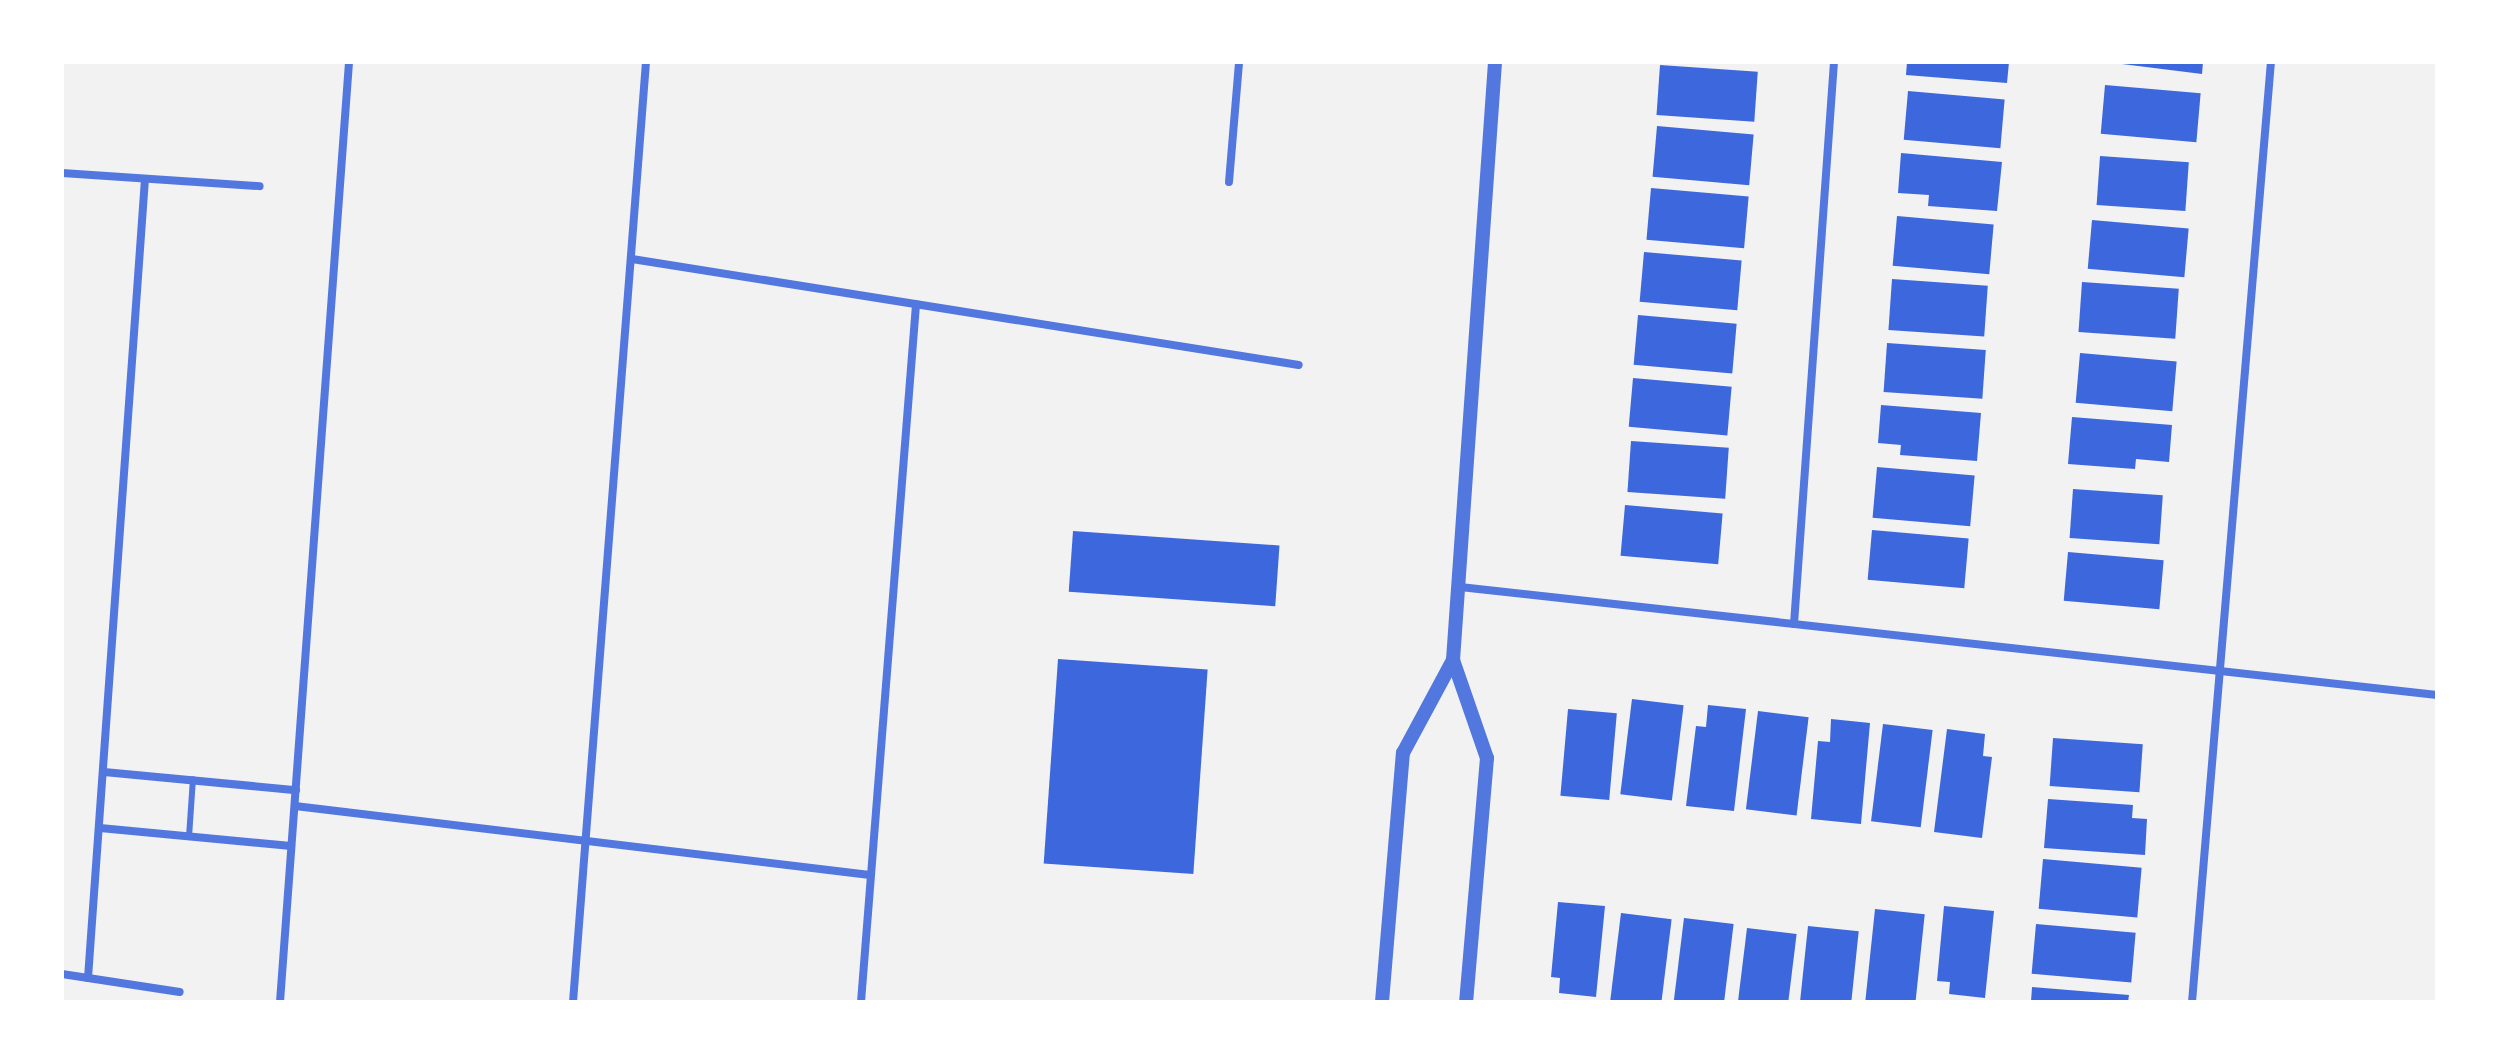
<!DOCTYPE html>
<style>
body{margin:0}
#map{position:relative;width:2499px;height:1064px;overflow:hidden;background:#f2f2f2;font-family:Spectral,serif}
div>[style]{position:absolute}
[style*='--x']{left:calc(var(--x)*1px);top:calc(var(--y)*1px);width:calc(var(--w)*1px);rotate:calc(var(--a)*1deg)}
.building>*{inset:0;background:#3d67dc;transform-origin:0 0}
.service>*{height:6px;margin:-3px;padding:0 3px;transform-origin:3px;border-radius:3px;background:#5277de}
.minor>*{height:8px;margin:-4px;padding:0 4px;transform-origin:4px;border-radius:4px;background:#5277de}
.tertiary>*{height:14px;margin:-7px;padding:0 7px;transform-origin:7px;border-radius:7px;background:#5277de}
span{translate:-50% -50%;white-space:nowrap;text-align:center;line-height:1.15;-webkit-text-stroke:7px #fff;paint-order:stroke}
.frame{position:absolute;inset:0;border:64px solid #fff;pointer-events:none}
</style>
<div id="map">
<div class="building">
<div style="clip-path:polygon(1907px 62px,2009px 62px,2007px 83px,1906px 75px)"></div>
<div style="clip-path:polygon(2106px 62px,2203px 62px,2202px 74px)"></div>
<div style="left:1660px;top:65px;width:98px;height:50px;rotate:4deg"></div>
<div style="left:2105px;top:85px;width:96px;height:49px;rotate:5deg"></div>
<div style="left:1908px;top:91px;width:97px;height:49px;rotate:5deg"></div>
<div style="left:1657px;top:126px;width:97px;height:51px;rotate:5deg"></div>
<div style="clip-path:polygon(1901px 153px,2002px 162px,1997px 211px,1928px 206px,1929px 195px,1898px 193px)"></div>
<div style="left:2100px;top:156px;width:89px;height:49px;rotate:4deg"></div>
<div style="left:1651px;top:188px;width:98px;height:52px;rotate:5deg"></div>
<div style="left:1897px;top:216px;width:97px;height:50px;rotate:5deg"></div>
<div style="left:2092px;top:220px;width:97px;height:49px;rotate:5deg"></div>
<div style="left:1644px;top:252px;width:98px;height:50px;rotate:5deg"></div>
<div style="left:1892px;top:279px;width:96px;height:51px;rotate:4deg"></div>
<div style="left:2082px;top:282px;width:97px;height:50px;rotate:4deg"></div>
<div style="left:1638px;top:315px;width:99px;height:50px;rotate:5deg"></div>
<div style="left:1887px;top:343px;width:99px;height:49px;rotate:4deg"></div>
<div style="left:2080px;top:353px;width:97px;height:50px;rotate:5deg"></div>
<div style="left:1633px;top:378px;width:99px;height:49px;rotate:5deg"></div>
<div style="clip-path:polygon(1881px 405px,1981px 413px,1977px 461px,1900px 455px,1901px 445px,1878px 443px)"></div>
<div style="clip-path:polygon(2072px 417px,2172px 425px,2169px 462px,2136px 459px,2135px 469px,2068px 464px)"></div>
<div style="left:1631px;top:441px;width:98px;height:51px;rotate:4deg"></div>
<div style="left:1877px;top:467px;width:98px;height:51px;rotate:5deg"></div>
<div style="left:2073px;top:489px;width:90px;height:49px;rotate:4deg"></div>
<div style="left:1625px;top:505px;width:98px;height:51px;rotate:5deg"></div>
<div style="left:1872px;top:530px;width:97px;height:50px;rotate:5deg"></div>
<div style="left:1073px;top:531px;width:207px;height:61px;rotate:4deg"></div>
<div style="left:2068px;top:552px;width:96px;height:49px;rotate:5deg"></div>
<div style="left:1058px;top:659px;width:150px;height:205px;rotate:4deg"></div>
<div style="left:1632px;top:699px;width:52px;height:96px;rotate:7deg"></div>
<div style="clip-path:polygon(1708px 705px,1746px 709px,1734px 811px,1686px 806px,1696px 726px,1706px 727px)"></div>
<div style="left:1568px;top:709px;width:49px;height:87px;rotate:5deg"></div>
<div style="left:1758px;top:711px;width:51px;height:99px;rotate:7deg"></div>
<div style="clip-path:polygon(1831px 719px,1870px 723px,1861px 824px,1811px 819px,1818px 741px,1830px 742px)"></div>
<div style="left:1883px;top:724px;width:50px;height:98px;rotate:7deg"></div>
<div style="clip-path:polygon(1947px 729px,1985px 734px,1983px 756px,1992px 757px,1982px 838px,1934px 832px)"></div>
<div style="left:2053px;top:738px;width:90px;height:48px;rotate:4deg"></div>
<div style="clip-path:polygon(2048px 799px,2133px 805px,2132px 818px,2147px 819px,2145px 855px,2044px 848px)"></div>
<div style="left:2043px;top:859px;width:99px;height:50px;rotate:5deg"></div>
<div style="clip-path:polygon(1558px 902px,1605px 906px,1596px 997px,1559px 993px,1560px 978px,1551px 977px)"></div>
<div style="clip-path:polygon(1944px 906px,1994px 911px,1985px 998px,1949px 994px,1950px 982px,1937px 981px)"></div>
<div style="left:1875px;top:909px;width:50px;height:94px;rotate:6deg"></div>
<div style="left:1621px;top:913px;width:51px;height:90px;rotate:7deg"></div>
<div style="left:1684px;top:918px;width:50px;height:85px;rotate:7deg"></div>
<div style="left:2036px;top:924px;width:100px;height:50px;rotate:5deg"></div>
<div style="left:1808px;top:926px;width:51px;height:76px;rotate:6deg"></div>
<div style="left:1747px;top:928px;width:50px;height:75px;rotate:7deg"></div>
<div style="clip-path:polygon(2032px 987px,2129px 995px,2128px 1002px,2031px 1002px)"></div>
</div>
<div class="service">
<div style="--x:189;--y:837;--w:58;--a:-86.1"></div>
</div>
<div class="minor">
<div style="--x:62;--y:173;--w:198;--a:3.8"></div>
<div style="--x:1229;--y:182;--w:120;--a:-85.2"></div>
<div style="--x:632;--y:259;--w:675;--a:9.03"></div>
<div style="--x:1460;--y:587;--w:983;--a:6.31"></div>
<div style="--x:1794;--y:624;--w:563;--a:-85.93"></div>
<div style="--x:104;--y:772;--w:193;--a:5.4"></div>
<div style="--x:295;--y:806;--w:579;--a:6.84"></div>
<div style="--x:100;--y:828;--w:192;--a:5.4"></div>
<div style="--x:62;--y:974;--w:119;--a:8.7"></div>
<div style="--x:88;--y:978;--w:801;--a:-85.92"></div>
<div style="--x:280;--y:1002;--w:943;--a:-85.8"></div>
<div style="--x:573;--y:1002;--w:943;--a:-85.56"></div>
<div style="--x:861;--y:1002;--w:700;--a:-85.49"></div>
<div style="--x:2192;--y:1002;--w:943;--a:-85.2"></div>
</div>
<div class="tertiary">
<div style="--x:1453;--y:660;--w:104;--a:70.9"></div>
<div style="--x:1487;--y:758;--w:245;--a:94.9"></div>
<div style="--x:1382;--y:1002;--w:250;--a:-85.2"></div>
<div style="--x:1403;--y:753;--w:106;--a:-61.7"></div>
<div style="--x:1453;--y:660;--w:599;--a:-85.98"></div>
</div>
<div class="frame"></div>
</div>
